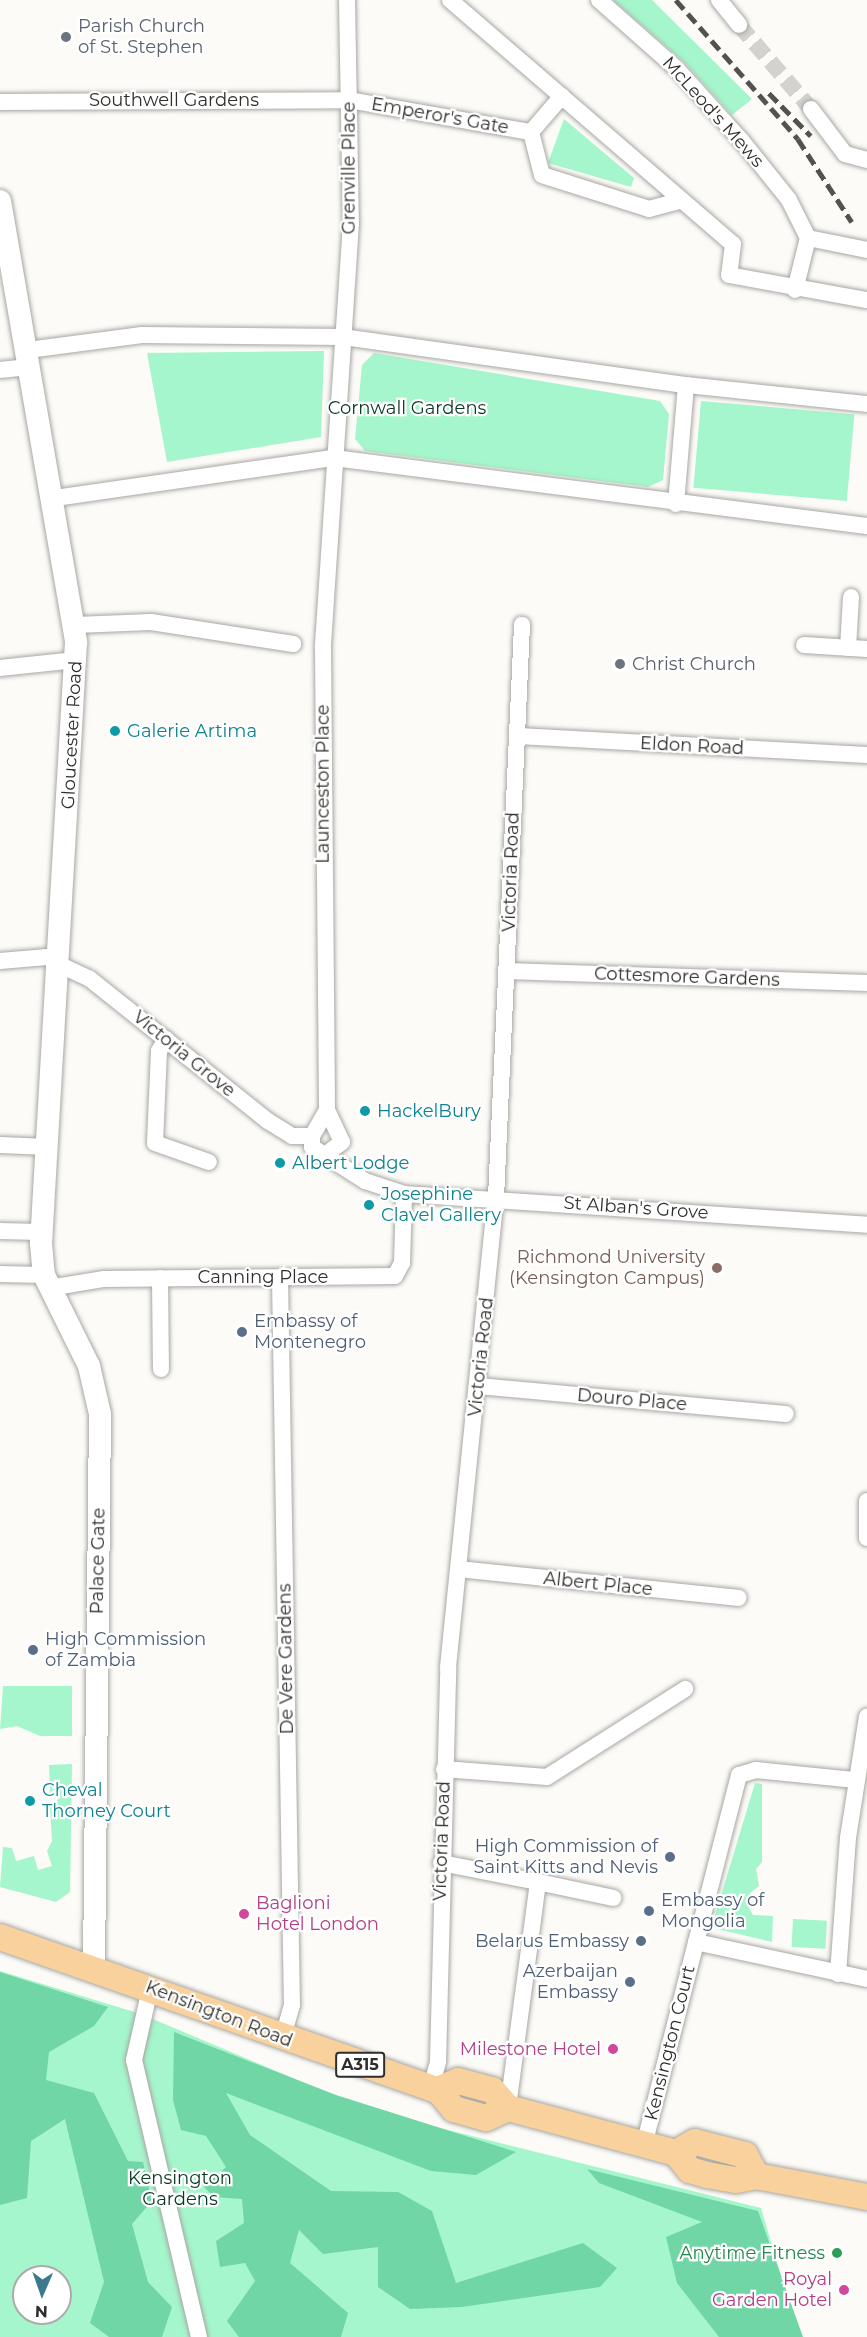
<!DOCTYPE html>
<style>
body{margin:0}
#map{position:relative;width:867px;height:2337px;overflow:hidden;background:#fcfbf7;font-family:Montserrat,sans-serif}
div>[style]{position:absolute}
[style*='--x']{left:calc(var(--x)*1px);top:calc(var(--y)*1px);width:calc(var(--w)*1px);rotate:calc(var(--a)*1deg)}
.green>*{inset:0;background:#a5f6cc;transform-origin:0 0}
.forest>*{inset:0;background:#70d6a5}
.street-tunnel>*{height:16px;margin-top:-8px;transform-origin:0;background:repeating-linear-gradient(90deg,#d3d2ce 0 16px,transparent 0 24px)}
.roads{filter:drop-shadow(0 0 2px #a8a7a3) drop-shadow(0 0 2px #a8a7a3)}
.street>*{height:16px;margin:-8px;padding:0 8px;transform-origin:8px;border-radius:8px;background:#fff}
.secondary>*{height:22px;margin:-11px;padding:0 11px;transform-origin:11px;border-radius:11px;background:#fff}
.primary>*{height:26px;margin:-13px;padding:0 13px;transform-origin:13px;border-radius:13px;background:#f8d19d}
.rail>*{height:4.5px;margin-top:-2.25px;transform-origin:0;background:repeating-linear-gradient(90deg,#535250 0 12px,transparent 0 18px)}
.dots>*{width:16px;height:16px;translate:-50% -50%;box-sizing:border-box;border:3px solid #fff;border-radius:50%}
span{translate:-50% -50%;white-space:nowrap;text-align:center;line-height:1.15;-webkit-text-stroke:4.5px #fff;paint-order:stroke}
.shield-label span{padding:2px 4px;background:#fff;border:2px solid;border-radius:4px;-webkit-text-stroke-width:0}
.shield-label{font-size:16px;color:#2e2e2c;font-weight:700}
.worship-label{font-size:18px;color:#5b616d}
.left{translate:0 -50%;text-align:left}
.street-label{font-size:18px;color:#2e2e2c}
.park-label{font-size:18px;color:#0a3825}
.culture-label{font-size:18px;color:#0d838f}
.education-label{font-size:18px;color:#785e54}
.right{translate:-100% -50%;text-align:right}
.service-label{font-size:18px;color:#4e5e75}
.hotel-label{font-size:18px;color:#b23c85}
.leisure-label{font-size:18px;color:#27864d}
.north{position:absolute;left:12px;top:2265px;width:60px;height:60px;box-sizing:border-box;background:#fff;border:2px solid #ababab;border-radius:50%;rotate:182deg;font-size:16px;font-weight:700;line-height:24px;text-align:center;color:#2e2e2c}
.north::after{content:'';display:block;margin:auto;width:21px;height:27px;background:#3c798f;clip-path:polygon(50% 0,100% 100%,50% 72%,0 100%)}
</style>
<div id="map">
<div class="green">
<div style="clip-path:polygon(613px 0,652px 0,752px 99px,732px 115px,684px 62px)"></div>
<div style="clip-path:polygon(564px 119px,634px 178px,631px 187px,548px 163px)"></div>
<div style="clip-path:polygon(324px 351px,321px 437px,167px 462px,147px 353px)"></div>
<div style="clip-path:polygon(374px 353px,660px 401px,669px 414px,663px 480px,648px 487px,365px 451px,355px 439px,362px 365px)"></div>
<div style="left:701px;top:401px;width:154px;height:87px;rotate:5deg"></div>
<div style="clip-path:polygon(3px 1686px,72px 1686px,72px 1736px,40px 1736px,17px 1726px,0 1729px)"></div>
<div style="clip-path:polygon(72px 1764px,70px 1892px,56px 1902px,0 1887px,3px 1847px,12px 1848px,16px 1861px,34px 1856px,38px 1870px,52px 1866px,47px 1851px,52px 1841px,50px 1808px,59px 1798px,50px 1793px,49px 1765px)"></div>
<div style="clip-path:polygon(755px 1783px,762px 1784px,762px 1862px,756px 1869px,759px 1886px,750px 1893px,748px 1906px,753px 1915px,773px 1916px,772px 1942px,717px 1929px,713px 1922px)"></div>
<div style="left:793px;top:1919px;width:34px;height:28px;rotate:3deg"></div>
<div style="clip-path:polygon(evenodd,0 1971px,141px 2014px,333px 2095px,408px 2120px,761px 2208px,799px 2337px,0 2337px,0 1971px,24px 2277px,60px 2277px,60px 2313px,24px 2313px,24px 2277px)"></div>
</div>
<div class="forest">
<div style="clip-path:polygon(0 1972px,108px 2007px,94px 2026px,49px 2052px,46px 2080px,94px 2093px,128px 2161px,143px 2162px,152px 2201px,132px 2224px,148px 2282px,172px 2307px,162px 2337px,109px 2337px,90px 2323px,104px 2282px,65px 2119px,31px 2141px,27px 2198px,0 2205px)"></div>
<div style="clip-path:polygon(174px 2032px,336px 2095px,516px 2152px,476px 2175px,431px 2171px,226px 2093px,250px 2135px,331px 2191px,398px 2192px,432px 2211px,456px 2283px,583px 2243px,617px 2268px,600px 2287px,462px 2307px,410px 2309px,378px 2287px,378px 2247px,323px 2254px,299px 2230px,290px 2263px,348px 2313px,341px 2337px,239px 2337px,227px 2321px,255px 2281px,245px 2263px,220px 2267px,216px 2241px,244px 2223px,242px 2199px,214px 2197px,204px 2187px,226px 2167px,206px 2136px,181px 2130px,173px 2100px)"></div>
<div style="clip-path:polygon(587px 2169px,758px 2211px,803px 2337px,719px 2337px,677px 2283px,666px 2237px,702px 2222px,599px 2183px)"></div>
</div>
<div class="street-tunnel">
<div style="--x:739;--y:25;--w:111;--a:49.4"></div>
</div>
<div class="roads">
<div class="street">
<div style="--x:347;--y:0;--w:223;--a:89"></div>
<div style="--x:351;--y:223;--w:426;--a:93.8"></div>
<div style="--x:323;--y:648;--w:462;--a:89.5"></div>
<div style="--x:327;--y:1110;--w:30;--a:120"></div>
<div style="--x:312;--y:1136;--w:11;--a:90"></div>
<div style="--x:312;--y:1147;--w:63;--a:32.7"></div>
<div style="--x:365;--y:1181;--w:41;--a:18.4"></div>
<div style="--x:404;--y:1194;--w:464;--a:3.8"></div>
<div style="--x:450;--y:0;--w:374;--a:40.8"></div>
<div style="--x:733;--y:244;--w:31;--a:97"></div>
<div style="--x:729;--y:275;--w:140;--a:10.3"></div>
<div style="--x:599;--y:0;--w:104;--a:41.5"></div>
<div style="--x:677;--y:69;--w:96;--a:48"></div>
<div style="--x:741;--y:140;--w:77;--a:51.3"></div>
<div style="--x:789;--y:200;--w:42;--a:63.4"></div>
<div style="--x:719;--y:0;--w:32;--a:51"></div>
<div style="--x:562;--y:96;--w:48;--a:130.7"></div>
<div style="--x:531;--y:132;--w:44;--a:75.7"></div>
<div style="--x:542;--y:175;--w:112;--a:17.6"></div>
<div style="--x:649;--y:209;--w:31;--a:-15"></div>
<div style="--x:0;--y:102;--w:349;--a:-0.3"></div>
<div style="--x:349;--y:100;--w:185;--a:10"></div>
<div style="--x:811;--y:109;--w:56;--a:52.9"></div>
<div style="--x:845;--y:154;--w:23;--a:15"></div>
<div style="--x:795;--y:290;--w:54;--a:-76"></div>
<div style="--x:808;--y:238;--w:60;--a:11.5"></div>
<div style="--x:28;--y:350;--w:115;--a:-7.5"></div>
<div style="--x:142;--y:335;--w:201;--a:0.6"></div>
<div style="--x:343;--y:337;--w:346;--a:8"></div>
<div style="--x:686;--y:385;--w:182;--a:6"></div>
<div style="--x:0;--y:370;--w:31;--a:-6"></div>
<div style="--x:55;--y:498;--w:282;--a:-8.2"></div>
<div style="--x:334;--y:458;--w:537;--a:7.27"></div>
<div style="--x:676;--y:504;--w:119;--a:-85.2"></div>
<div style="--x:75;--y:625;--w:76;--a:-2.3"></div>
<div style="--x:151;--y:622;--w:144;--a:8.8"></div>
<div style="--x:804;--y:645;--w:63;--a:3.6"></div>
<div style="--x:848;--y:648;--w:51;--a:-86.6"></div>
<div style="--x:0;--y:668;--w:76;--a:-6"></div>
<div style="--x:517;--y:736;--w:351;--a:3.1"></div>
<div style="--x:0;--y:961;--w:59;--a:-4.8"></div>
<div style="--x:58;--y:964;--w:35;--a:25"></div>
<div style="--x:90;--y:979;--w:228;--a:38.6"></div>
<div style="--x:268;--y:1121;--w:28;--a:32"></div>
<div style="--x:292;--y:1136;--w:20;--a:0"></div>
<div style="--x:507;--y:971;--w:360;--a:1.9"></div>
<div style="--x:166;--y:1039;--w:14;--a:120"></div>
<div style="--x:159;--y:1051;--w:92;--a:92.5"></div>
<div style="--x:155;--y:1143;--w:57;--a:19.4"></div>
<div style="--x:0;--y:1145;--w:48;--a:2.4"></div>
<div style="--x:324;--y:1156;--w:23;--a:-38"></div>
<div style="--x:342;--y:1142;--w:35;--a:-115"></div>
<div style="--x:0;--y:1231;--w:41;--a:1.4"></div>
<div style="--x:0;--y:1274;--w:44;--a:1.3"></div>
<div style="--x:280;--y:1277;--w:728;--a:89.06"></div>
<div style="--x:292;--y:2005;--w:35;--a:106"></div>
<div style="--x:160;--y:1278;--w:91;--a:89.4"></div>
<div style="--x:49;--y:1288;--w:56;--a:-9.3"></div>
<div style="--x:104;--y:1279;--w:291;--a:-0.6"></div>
<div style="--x:395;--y:1276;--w:15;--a:-62"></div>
<div style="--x:402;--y:1263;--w:69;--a:-88.3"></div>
<div style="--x:478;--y:1386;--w:309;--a:5.2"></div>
<div style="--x:867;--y:1501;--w:37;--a:90"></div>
<div style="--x:459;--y:1569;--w:281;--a:5.9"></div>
<div style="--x:444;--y:1769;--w:103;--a:4.4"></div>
<div style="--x:547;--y:1777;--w:164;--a:-32.5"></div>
<div style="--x:441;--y:1863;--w:99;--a:11.1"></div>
<div style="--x:538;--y:1882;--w:228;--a:97.6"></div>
<div style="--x:538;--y:1882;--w:77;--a:12"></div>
<div style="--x:696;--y:1942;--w:175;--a:12.2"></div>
<div style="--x:838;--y:1974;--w:136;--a:-85.8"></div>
<div style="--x:848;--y:1838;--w:123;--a:-81.1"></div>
<div style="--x:150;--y:1989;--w:73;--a:102.7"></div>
<div style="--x:134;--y:2060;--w:285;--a:76.8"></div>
<div style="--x:431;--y:2088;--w:28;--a:-75"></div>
<div style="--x:438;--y:2061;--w:394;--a:-88.5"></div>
<div style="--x:448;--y:1667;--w:471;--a:-84.2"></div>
<div style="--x:496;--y:1198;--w:574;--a:-87.4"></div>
<div style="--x:644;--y:2145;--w:382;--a:-75.6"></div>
<div style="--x:739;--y:1775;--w:18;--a:-16"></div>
<div style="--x:756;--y:1770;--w:100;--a:5.8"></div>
</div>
<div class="secondary">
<div style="--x:0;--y:201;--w:448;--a:80.2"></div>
<div style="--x:76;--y:642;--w:602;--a:93.33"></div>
<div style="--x:41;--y:1243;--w:32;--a:85"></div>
<div style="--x:44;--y:1275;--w:102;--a:63.7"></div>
<div style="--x:89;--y:1366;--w:49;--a:77.1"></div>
<div style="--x:100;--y:1414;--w:552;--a:90.62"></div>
</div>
<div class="primary">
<div style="--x:0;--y:1937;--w:464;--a:19.3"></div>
<div style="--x:438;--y:2090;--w:25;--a:50"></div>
<div style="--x:454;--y:2109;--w:33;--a:16"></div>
<div style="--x:486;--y:2118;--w:24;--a:-24"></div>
<div style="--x:438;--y:2090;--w:22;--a:-24"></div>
<div style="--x:458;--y:2081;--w:35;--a:15"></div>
<div style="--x:492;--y:2090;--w:24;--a:48"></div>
<div style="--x:508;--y:2108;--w:174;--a:15"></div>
<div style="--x:676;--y:2153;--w:22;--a:51"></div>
<div style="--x:690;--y:2170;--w:18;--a:16"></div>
<div style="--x:707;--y:2175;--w:29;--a:10"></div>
<div style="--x:736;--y:2180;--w:20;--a:-11"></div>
<div style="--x:756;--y:2176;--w:113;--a:10.7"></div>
<div style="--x:676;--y:2153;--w:22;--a:-30"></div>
<div style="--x:695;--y:2142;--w:52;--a:14.6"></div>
<div style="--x:745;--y:2155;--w:24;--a:62"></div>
</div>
</div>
<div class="rail">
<div style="--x:676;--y:0;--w:185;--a:48.7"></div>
<div style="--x:798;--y:139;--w:99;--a:57"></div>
<div style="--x:769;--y:93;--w:60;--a:45.7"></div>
</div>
<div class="dots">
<div style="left:66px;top:37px;background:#6b7280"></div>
<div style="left:620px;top:664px;background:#6b7280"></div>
<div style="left:115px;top:731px;background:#0f9aa8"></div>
<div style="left:365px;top:1111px;background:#0f9aa8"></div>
<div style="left:280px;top:1163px;background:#0f9aa8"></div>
<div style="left:369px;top:1205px;background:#0f9aa8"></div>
<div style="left:717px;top:1268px;background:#8d6e63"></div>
<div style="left:242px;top:1332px;background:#5c6f8a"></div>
<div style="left:33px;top:1650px;background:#5c6f8a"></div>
<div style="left:30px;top:1801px;background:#0f9aa8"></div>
<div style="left:670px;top:1857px;background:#5c6f8a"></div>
<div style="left:649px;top:1911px;background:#5c6f8a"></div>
<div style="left:244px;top:1914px;background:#d1479c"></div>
<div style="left:641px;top:1941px;background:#5c6f8a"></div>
<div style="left:630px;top:1982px;background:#5c6f8a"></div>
<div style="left:613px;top:2049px;background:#d1479c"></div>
<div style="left:837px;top:2253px;background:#2e9e5b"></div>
<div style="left:844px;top:2290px;background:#d1479c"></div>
</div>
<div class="shield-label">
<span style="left:360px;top:2065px">A315</span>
</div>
<div class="worship-label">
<span class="left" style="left:78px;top:37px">Parish Church<br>of St. Stephen</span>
<span class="left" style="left:632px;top:664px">Christ Church</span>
</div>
<div class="street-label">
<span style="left:174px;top:100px">Southwell Gardens</span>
<span style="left:713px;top:112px;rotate:48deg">McLeod's Mews</span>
<span style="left:440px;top:116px;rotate:10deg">Emperor's Gate</span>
<span style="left:349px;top:168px;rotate:-90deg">Grenville Place</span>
<span style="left:72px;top:735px;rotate:-87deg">Gloucester Road</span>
<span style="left:692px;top:746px;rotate:3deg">Eldon Road</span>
<span style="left:323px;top:784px;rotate:-90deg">Launceston Place</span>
<span style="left:511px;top:872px;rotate:-88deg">Victoria Road</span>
<span style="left:687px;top:977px;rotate:2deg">Cottesmore Gardens</span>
<span style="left:184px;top:1054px;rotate:39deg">Victoria Grove</span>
<span style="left:636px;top:1208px;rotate:4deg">St Alban's Grove</span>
<span style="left:263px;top:1277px">Canning Place</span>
<span style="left:481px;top:1357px;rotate:-84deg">Victoria Road</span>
<span style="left:632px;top:1400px;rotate:5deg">Douro Place</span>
<span style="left:98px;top:1561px;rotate:-89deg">Palace Gate</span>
<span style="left:598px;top:1584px;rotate:6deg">Albert Place</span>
<span style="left:286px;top:1659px;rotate:-91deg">De Vere Gardens</span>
<span style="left:442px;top:1841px;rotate:-88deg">Victoria Road</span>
<span style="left:219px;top:2014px;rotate:21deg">Kensington Road</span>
<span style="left:670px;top:2043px;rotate:-76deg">Kensington Court</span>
</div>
<div class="park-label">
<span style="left:407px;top:408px">Cornwall Gardens</span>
<span style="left:180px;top:2189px">Kensington<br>Gardens</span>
</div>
<div class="culture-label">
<span class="left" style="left:127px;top:731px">Galerie Artima</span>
<span class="left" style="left:377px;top:1111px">HackelBury</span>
<span class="left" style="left:292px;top:1163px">Albert Lodge</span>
<span class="left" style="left:381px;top:1205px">Josephine<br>Clavel Gallery</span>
<span class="left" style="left:42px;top:1801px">Cheval<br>Thorney Court</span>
</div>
<div class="education-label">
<span class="right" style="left:705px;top:1268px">Richmond University<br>(Kensington Campus)</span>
</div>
<div class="service-label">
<span class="left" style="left:254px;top:1332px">Embassy of<br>Montenegro</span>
<span class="left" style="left:45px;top:1650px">High Commission<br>of Zambia</span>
<span class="right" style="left:658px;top:1857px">High Commission of<br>Saint Kitts and Nevis</span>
<span class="left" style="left:661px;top:1911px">Embassy of<br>Mongolia</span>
<span class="right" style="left:629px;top:1941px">Belarus Embassy</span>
<span class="right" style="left:618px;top:1982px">Azerbaijan<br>Embassy</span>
</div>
<div class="hotel-label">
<span class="left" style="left:256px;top:1914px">Baglioni<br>Hotel London</span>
<span class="right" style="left:601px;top:2049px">Milestone Hotel</span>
<span class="right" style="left:832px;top:2290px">Royal<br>Garden Hotel</span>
</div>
<div class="leisure-label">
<span class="right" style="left:825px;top:2253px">Anytime Fitness</span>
</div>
<div class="north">N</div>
</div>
